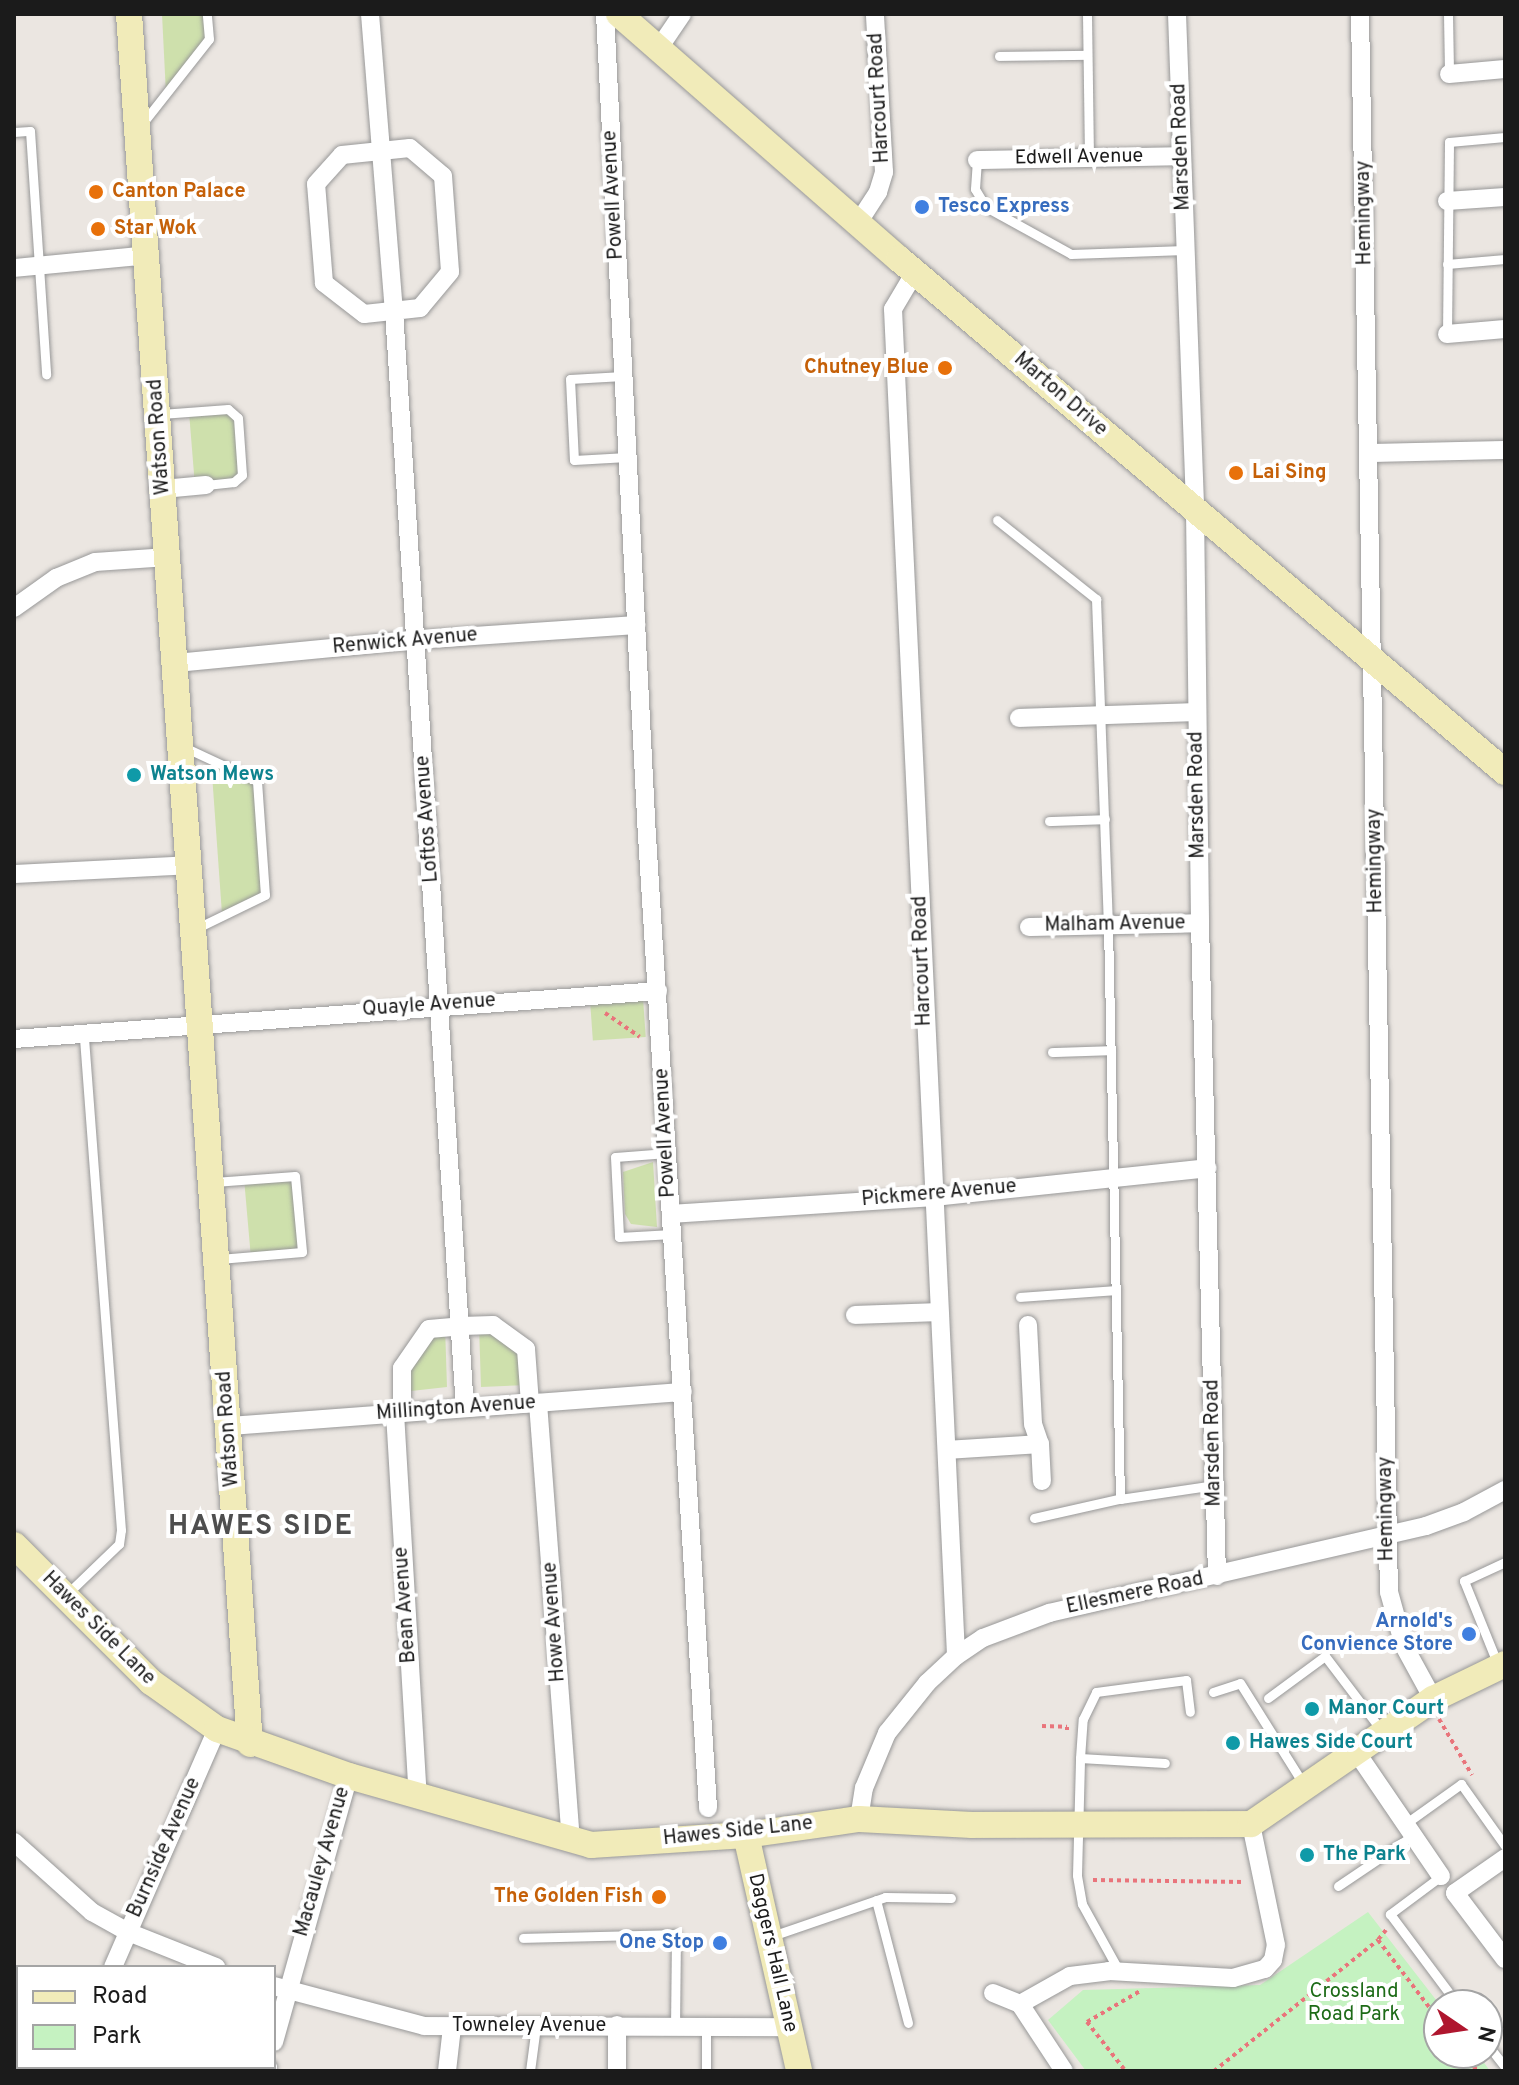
<!DOCTYPE html>
<style>
body{margin:0}
#map{position:relative;width:1519px;height:2085px;overflow:hidden;background:#ebe6e1;font-family:Overpass,sans-serif}
div>[style]{position:absolute}
[style*='--x']{left:calc(var(--x)*1px);top:calc(var(--y)*1px);width:calc(var(--w)*1px);rotate:calc(var(--a)*1deg)}
.grass>*{inset:0;background:#cee0ac;transform-origin:0 0}
.park>*{inset:0;background:#c5f2c1}
.path>*{height:4px;margin-top:-2px;transform-origin:0;background:repeating-linear-gradient(90deg,#e9747b 0 4px,transparent 0 8px)}
.roads{filter:drop-shadow(0 0 2px #989898) drop-shadow(0 0 2px #989898)}
.lane>*{height:9px;margin:-4.5px;padding:0 4.5px;transform-origin:4.5px;border-radius:4.5px;background:#fff}
.street>*{height:18px;margin:-9px;padding:0 9px;transform-origin:9px;border-radius:9px;background:#fff}
.secondary>*{height:26px;margin:-13px;padding:0 13px;transform-origin:13px;border-radius:13px;background:#f1ebb9}
.dots>*{width:22px;height:22px;translate:-50% -50%;box-sizing:border-box;border:4px solid #fff;border-radius:50%}
span{translate:-50% -50%;white-space:nowrap;text-align:center;line-height:1.15;-webkit-text-stroke:8px #fff;paint-order:stroke}
.street-label{font-size:20px;color:#1b1b1b}
.food-label{font-size:20px;color:#c56008;font-weight:700}
.left{translate:0 -50%;text-align:left}
.right{translate:-100% -50%;text-align:right}
.shop-label{font-size:20px;color:#366cbe;font-weight:700}
.culture-label{font-size:20px;color:#0d838f;font-weight:700}
.park-label{font-size:20px;color:#1d6b17}
.district-label{font-size:28px;color:#4e4e4e;font-weight:700;letter-spacing:2px}
.frame{position:absolute;inset:0;border:16px solid #1b1b1b;pointer-events:none}
.legend{position:absolute;left:16px;top:1965px;width:260px;height:104px;box-sizing:border-box;background:#fff;border:2px solid #a4a4a4;margin:0;padding:10px 14px;list-style:none;font-size:24px;color:#1b1b1b}
.legend li{display:flex;align-items:center;gap:16px;height:40px}
.legend b{width:40px;border:2px solid #a4a4a4}
.north{position:absolute;left:1423px;top:1989px;width:80px;height:80px;box-sizing:border-box;background:#fff;border:2px solid #a4a4a4;border-radius:50%;rotate:103deg;font-size:22px;font-weight:700;line-height:32px;text-align:center;color:#1b1b1b}
.north::after{content:'';display:block;margin:auto;width:28px;height:36px;background:#af162e;clip-path:polygon(50% 0,100% 100%,50% 72%,0 100%)}
</style>
<div id="map">
<div class="grass">
<div style="clip-path:polygon(162px 14px,207px 14px,209px 36px,166px 94px)"></div>
<div style="clip-path:polygon(228px 409px,238px 418px,242px 475px,234px 482px,195px 486px,189px 412px)"></div>
<div style="clip-path:polygon(211px 760px,257px 781px,265px 895px,222px 914px)"></div>
<div style="left:643px;top:998px;width:39px;height:53px;rotate:86deg"></div>
<div style="clip-path:polygon(653px 1162px,657px 1227px,631px 1224px,625px 1214px,623px 1172px)"></div>
<div style="left:295px;top:1176px;width:76px;height:51px;rotate:85deg"></div>
<div style="clip-path:polygon(479px 1325px,526px 1349px,528px 1385px,481px 1387px)"></div>
<div style="clip-path:polygon(445px 1327px,447px 1387px,402px 1392px,429px 1329px)"></div>
</div>
<div class="park">
<div style="clip-path:polygon(1368px 1912px,1440px 2005px,1439px 2053px,1477px 2053px,1490px 2071px,1086px 2071px,1048px 2020px,1083px 1990px,1260px 1985px)"></div>
</div>
<div class="path">
<div style="--x:605;--y:1013;--w:42;--a:34.4"></div>
<div style="--x:1439;--y:1719;--w:65;--a:59.5"></div>
<div style="--x:1042;--y:1726;--w:25;--a:2"></div>
<div style="--x:1067;--y:1727;--w:3;--a:90"></div>
<div style="--x:1093;--y:1880;--w:152;--a:0.8"></div>
<div style="--x:1386;--y:1930;--w:13;--a:129"></div>
<div style="--x:1378;--y:1940;--w:101;--a:52.7"></div>
<div style="--x:1464;--y:2053;--w:22;--a:54"></div>
<div style="--x:1122;--y:2071;--w:3;--a:-45"></div>
<div style="--x:1124;--y:2069;--w:60;--a:-128.2"></div>
<div style="--x:1087;--y:2022;--w:61;--a:-30.3"></div>
<div style="--x:1214;--y:2071;--w:210;--a:-38.6"></div>
</div>
<div class="roads">
<div class="lane">
<div style="--x:1087;--y:14;--w:144;--a:89.2"></div>
<div style="--x:1448;--y:14;--w:60;--a:89"></div>
<div style="--x:999;--y:56;--w:88;--a:-0.7"></div>
<div style="--x:142;--y:124;--w:108;--a:-51.8"></div>
<div style="--x:209;--y:39;--w:25;--a:-95"></div>
<div style="--x:14;--y:132;--w:16;--a:-4"></div>
<div style="--x:30;--y:131;--w:244;--a:86.2"></div>
<div style="--x:977;--y:160;--w:29;--a:94"></div>
<div style="--x:975;--y:189;--w:21;--a:59"></div>
<div style="--x:986;--y:207;--w:97;--a:28.9"></div>
<div style="--x:1071;--y:254;--w:114;--a:-2"></div>
<div style="--x:1447;--y:264;--w:58;--a:-4.9"></div>
<div style="--x:1447;--y:334;--w:192;--a:-89.4"></div>
<div style="--x:1449;--y:142;--w:56;--a:-5.1"></div>
<div style="--x:623;--y:376;--w:53;--a:176.8"></div>
<div style="--x:570;--y:379;--w:81;--a:87.2"></div>
<div style="--x:574;--y:460;--w:53;--a:-3.2"></div>
<div style="--x:161;--y:414;--w:67;--a:-4.3"></div>
<div style="--x:228;--y:409;--w:13;--a:42"></div>
<div style="--x:238;--y:418;--w:57;--a:86"></div>
<div style="--x:242;--y:475;--w:11;--a:139"></div>
<div style="--x:234;--y:482;--w:28;--a:174"></div>
<div style="--x:997;--y:520;--w:127;--a:38.6"></div>
<div style="--x:1096;--y:599;--w:326;--a:87.9"></div>
<div style="--x:1108;--y:925;--w:574;--a:88.8"></div>
<div style="--x:1120;--y:1499;--w:96;--a:-8.4"></div>
<div style="--x:184;--y:747;--w:81;--a:25"></div>
<div style="--x:257;--y:781;--w:114;--a:86"></div>
<div style="--x:265;--y:895;--w:76;--a:154.1"></div>
<div style="--x:1049;--y:821;--w:56;--a:-2"></div>
<div style="--x:1052;--y:1052;--w:59;--a:-1.9"></div>
<div style="--x:667;--y:1153;--w:52;--a:175.6"></div>
<div style="--x:615;--y:1157;--w:80;--a:87.1"></div>
<div style="--x:619;--y:1237;--w:53;--a:-3.2"></div>
<div style="--x:214;--y:1182;--w:81;--a:-4.2"></div>
<div style="--x:295;--y:1176;--w:76;--a:84.7"></div>
<div style="--x:302;--y:1252;--w:83;--a:175.2"></div>
<div style="--x:1020;--y:1297;--w:96;--a:-4.2"></div>
<div style="--x:1034;--y:1518;--w:91;--a:-12.7"></div>
<div style="--x:67;--y:1594;--w:72;--a:-43.9"></div>
<div style="--x:119;--y:1544;--w:14;--a:-82"></div>
<div style="--x:121;--y:1530;--w:497;--a:-94.3"></div>
<div style="--x:1498;--y:1665;--w:91;--a:-112"></div>
<div style="--x:1464;--y:1581;--w:45;--a:-24.9"></div>
<div style="--x:1213;--y:1692;--w:28;--a:-18"></div>
<div style="--x:1240;--y:1683;--w:120;--a:57.9"></div>
<div style="--x:1268;--y:1698;--w:71;--a:-36.4"></div>
<div style="--x:1325;--y:1656;--w:94;--a:52.8"></div>
<div style="--x:1080;--y:1758;--w:39;--a:-86"></div>
<div style="--x:1083;--y:1719;--w:30;--a:-64"></div>
<div style="--x:1096;--y:1692;--w:91;--a:-7.6"></div>
<div style="--x:1186;--y:1680;--w:32;--a:83"></div>
<div style="--x:1405;--y:1824;--w:69;--a:-35.5"></div>
<div style="--x:1461;--y:1784;--w:76;--a:54.6"></div>
<div style="--x:1441;--y:1876;--w:64;--a:143.3"></div>
<div style="--x:1390;--y:1914;--w:114;--a:53.2"></div>
<div style="--x:1338;--y:1886;--w:89;--a:-34"></div>
<div style="--x:876;--y:1900;--w:127;--a:75.4"></div>
<div style="--x:772;--y:1936;--w:120;--a:-19"></div>
<div style="--x:885;--y:1897;--w:66;--a:0.9"></div>
<div style="--x:523;--y:1938;--w:153;--a:-1.5"></div>
<div style="--x:676;--y:1934;--w:92;--a:90.6"></div>
<div style="--x:1119;--y:1971;--w:77;--a:-118.9"></div>
<div style="--x:1082;--y:1904;--w:29;--a:-100"></div>
<div style="--x:1077;--y:1875;--w:117;--a:-88.5"></div>
<div style="--x:1080;--y:1758;--w:85;--a:3.4"></div>
<div style="--x:1487;--y:2044;--w:29;--a:52"></div>
<div style="--x:530;--y:2071;--w:45;--a:-82.4"></div>
<div style="--x:706;--y:2071;--w:45;--a:-90"></div>
</div>
<div class="street">
<div style="--x:370;--y:14;--w:298;--a:85.4"></div>
<div style="--x:394;--y:311;--w:1099;--a:86.3"></div>
<div style="--x:605;--y:14;--w:823;--a:87.08"></div>
<div style="--x:647;--y:836;--w:974;--a:86.41"></div>
<div style="--x:1177;--y:14;--w:496;--a:87.9"></div>
<div style="--x:1195;--y:510;--w:413;--a:89.3"></div>
<div style="--x:1200;--y:923;--w:653;--a:88.51"></div>
<div style="--x:1360;--y:14;--w:1578;--a:88.95"></div>
<div style="--x:1389;--y:1592;--w:56;--a:74.5"></div>
<div style="--x:1404;--y:1646;--w:60;--a:61.3"></div>
<div style="--x:659;--y:48;--w:41;--a:-55.9"></div>
<div style="--x:1449;--y:74;--w:56;--a:-5.1"></div>
<div style="--x:410;--y:148;--w:43;--a:40.3"></div>
<div style="--x:443;--y:176;--w:96;--a:85.8"></div>
<div style="--x:450;--y:272;--w:47;--a:129.8"></div>
<div style="--x:420;--y:308;--w:56;--a:173.9"></div>
<div style="--x:364;--y:314;--w:51;--a:-142.2"></div>
<div style="--x:324;--y:283;--w:99;--a:-94.6"></div>
<div style="--x:316;--y:184;--w:39;--a:-48"></div>
<div style="--x:342;--y:155;--w:68;--a:-5.9"></div>
<div style="--x:977;--y:160;--w:204;--a:-1.1"></div>
<div style="--x:1447;--y:201;--w:58;--a:-3.9"></div>
<div style="--x:858;--y:223;--w:37;--a:-57"></div>
<div style="--x:878;--y:192;--w:21;--a:-73"></div>
<div style="--x:884;--y:172;--w:158;--a:-93.3"></div>
<div style="--x:14;--y:268;--w:135;--a:-5.5"></div>
<div style="--x:915;--y:272;--w:43;--a:120.7"></div>
<div style="--x:893;--y:309;--w:1348;--a:87.32"></div>
<div style="--x:1447;--y:334;--w:58;--a:-4.9"></div>
<div style="--x:1370;--y:453;--w:135;--a:-1.3"></div>
<div style="--x:163;--y:489;--w:43;--a:-5.3"></div>
<div style="--x:14;--y:608;--w:52;--a:-35.5"></div>
<div style="--x:56;--y:578;--w:42;--a:-22.3"></div>
<div style="--x:95;--y:562;--w:73;--a:-3.9"></div>
<div style="--x:176;--y:663;--w:240;--a:-5.5"></div>
<div style="--x:415;--y:640;--w:222;--a:-3.9"></div>
<div style="--x:1019;--y:718;--w:177;--a:-1.9"></div>
<div style="--x:14;--y:874;--w:175;--a:-2.9"></div>
<div style="--x:1029;--y:927;--w:171;--a:-1.3"></div>
<div style="--x:14;--y:1039;--w:646;--a:-4.26"></div>
<div style="--x:671;--y:1214;--w:263;--a:-3.7"></div>
<div style="--x:933;--y:1197;--w:276;--a:-6"></div>
<div style="--x:855;--y:1315;--w:84;--a:-2"></div>
<div style="--x:1028;--y:1325;--w:99;--a:87.1"></div>
<div style="--x:1033;--y:1424;--w:21;--a:71"></div>
<div style="--x:1040;--y:1444;--w:37;--a:87"></div>
<div style="--x:538;--y:1403;--w:440;--a:85.7"></div>
<div style="--x:395;--y:1413;--w:385;--a:86.6"></div>
<div style="--x:402;--y:1413;--w:45;--a:-90"></div>
<div style="--x:402;--y:1368;--w:47;--a:-55.3"></div>
<div style="--x:429;--y:1329;--w:32;--a:-5"></div>
<div style="--x:461;--y:1326;--w:32;--a:-2"></div>
<div style="--x:493;--y:1325;--w:41;--a:36"></div>
<div style="--x:526;--y:1349;--w:54;--a:85.8"></div>
<div style="--x:229;--y:1426;--w:455;--a:-4.3"></div>
<div style="--x:947;--y:1450;--w:93;--a:-3.7"></div>
<div style="--x:1357;--y:1753;--w:149;--a:55.7"></div>
<div style="--x:859;--y:1819;--w:31;--a:-81"></div>
<div style="--x:864;--y:1788;--w:60;--a:-67.3"></div>
<div style="--x:887;--y:1733;--w:64;--a:-51.3"></div>
<div style="--x:927;--y:1683;--w:40;--a:-43"></div>
<div style="--x:956;--y:1656;--w:32;--a:-34"></div>
<div style="--x:983;--y:1638;--w:71;--a:-20.7"></div>
<div style="--x:1049;--y:1613;--w:387;--a:-13"></div>
<div style="--x:1426;--y:1526;--w:40;--a:-20.2"></div>
<div style="--x:1464;--y:1512;--w:47;--a:-28.2"></div>
<div style="--x:14;--y:1842;--w:105;--a:41.9"></div>
<div style="--x:92;--y:1912;--w:41;--a:29.1"></div>
<div style="--x:128;--y:1932;--w:95;--a:21.7"></div>
<div style="--x:1505;--y:1858;--w:61;--a:145"></div>
<div style="--x:1455;--y:1893;--w:83;--a:52.9"></div>
<div style="--x:113;--y:1967;--w:260;--a:-66.4"></div>
<div style="--x:274;--y:1986;--w:155;--a:14.9"></div>
<div style="--x:424;--y:2026;--w:365;--a:0.2"></div>
<div style="--x:993;--y:1993;--w:29;--a:22"></div>
<div style="--x:1020;--y:2004;--w:57;--a:-29.2"></div>
<div style="--x:1070;--y:1976;--w:39;--a:-7"></div>
<div style="--x:1109;--y:1971;--w:124;--a:3.2"></div>
<div style="--x:1233;--y:1978;--w:33;--a:-16"></div>
<div style="--x:1265;--y:1969;--w:12;--a:-48"></div>
<div style="--x:1273;--y:1960;--w:15;--a:-79"></div>
<div style="--x:1276;--y:1945;--w:124;--a:-101.7"></div>
<div style="--x:1020;--y:2004;--w:80;--a:56.7"></div>
<div style="--x:617;--y:2025;--w:46;--a:90"></div>
<div style="--x:274;--y:2042;--w:276;--a:-74.3"></div>
<div style="--x:79;--y:2071;--w:4;--a:-63"></div>
<div style="--x:267;--y:2071;--w:4;--a:-76"></div>
<div style="--x:447;--y:2071;--w:44;--a:-83.5"></div>
</div>
<div class="secondary">
<div style="--x:129;--y:14;--w:1734;--a:86"></div>
<div style="--x:619;--y:14;--w:372;--a:41.2"></div>
<div style="--x:899;--y:259;--w:794;--a:40.25"></div>
<div style="--x:14;--y:1545;--w:194;--a:45"></div>
<div style="--x:151;--y:1682;--w:81;--a:35.5"></div>
<div style="--x:217;--y:1729;--w:140;--a:19.6"></div>
<div style="--x:349;--y:1776;--w:252;--a:15.9"></div>
<div style="--x:591;--y:1845;--w:155;--a:-3.7"></div>
<div style="--x:746;--y:1835;--w:114;--a:-8.1"></div>
<div style="--x:859;--y:1819;--w:113;--a:3"></div>
<div style="--x:972;--y:1825;--w:279;--a:-0.2"></div>
<div style="--x:1251;--y:1824;--w:221;--a:-34.5"></div>
<div style="--x:1433;--y:1699;--w:80;--a:-25.9"></div>
<div style="--x:746;--y:1835;--w:242;--a:77.3"></div>
</div>
</div>
<div class="dots">
<div style="left:96px;top:192px;background:#e8710a"></div>
<div style="left:922px;top:207px;background:#3f7fe0"></div>
<div style="left:98px;top:229px;background:#e8710a"></div>
<div style="left:945px;top:368px;background:#e8710a"></div>
<div style="left:1236px;top:473px;background:#e8710a"></div>
<div style="left:134px;top:775px;background:#0f9aa8"></div>
<div style="left:1469px;top:1634px;background:#3f7fe0"></div>
<div style="left:1312px;top:1709px;background:#0f9aa8"></div>
<div style="left:1233px;top:1743px;background:#0f9aa8"></div>
<div style="left:1307px;top:1855px;background:#0f9aa8"></div>
<div style="left:659px;top:1897px;background:#e8710a"></div>
<div style="left:720px;top:1943px;background:#3f7fe0"></div>
</div>
<div class="street-label">
<span style="left:880px;top:98px;rotate:-93deg">Harcourt Road</span>
<span style="left:1182px;top:147px;rotate:-92deg">Marsden Road</span>
<span style="left:1079px;top:158px;rotate:-1deg">Edwell Avenue</span>
<span style="left:614px;top:195px;rotate:-93deg">Powell Avenue</span>
<span style="left:1365px;top:213px;rotate:-91deg">Hemingway</span>
<span style="left:1060px;top:395px;rotate:41deg">Marton Drive</span>
<span style="left:160px;top:437px;rotate:-94deg">Watson Road</span>
<span style="left:405px;top:642px;rotate:-5deg">Renwick Avenue</span>
<span style="left:1198px;top:795px;rotate:-91deg">Marsden Road</span>
<span style="left:428px;top:819px;rotate:-94deg">Loftos Avenue</span>
<span style="left:1376px;top:861px;rotate:-91deg">Hemingway</span>
<span style="left:1115px;top:925px;rotate:-1deg">Malham Avenue</span>
<span style="left:923px;top:961px;rotate:-92deg">Harcourt Road</span>
<span style="left:429px;top:1006px;rotate:-4deg">Quayle Avenue</span>
<span style="left:666px;top:1133px;rotate:-93deg">Powell Avenue</span>
<span style="left:939px;top:1194px;rotate:-5deg">Pickmere Avenue</span>
<span style="left:456px;top:1409px;rotate:-4deg">Millington Avenue</span>
<span style="left:229px;top:1429px;rotate:-94deg">Watson Road</span>
<span style="left:1214px;top:1443px;rotate:-91deg">Marsden Road</span>
<span style="left:1387px;top:1509px;rotate:-91deg">Hemingway</span>
<span style="left:1135px;top:1594px;rotate:-12deg">Ellesmere Road</span>
<span style="left:406px;top:1605px;rotate:-94deg">Bean Avenue</span>
<span style="left:555px;top:1622px;rotate:-94deg">Howe Avenue</span>
<span style="left:98px;top:1629px;rotate:45deg">Hawes Side Lane</span>
<span style="left:738px;top:1832px;rotate:-6deg">Hawes Side Lane</span>
<span style="left:165px;top:1848px;rotate:-66deg">Burnside Avenue</span>
<span style="left:323px;top:1862px;rotate:-74deg">Macauley Avenue</span>
<span style="left:772px;top:1953px;rotate:77deg">Daggers Hall Lane</span>
<span style="left:529px;top:2026px">Towneley Avenue</span>
</div>
<div class="food-label">
<span class="left" style="left:112px;top:192px">Canton Palace</span>
<span class="left" style="left:114px;top:229px">Star Wok</span>
<span class="right" style="left:929px;top:368px">Chutney Blue</span>
<span class="left" style="left:1252px;top:473px">Lai Sing</span>
<span class="right" style="left:643px;top:1897px">The Golden Fish</span>
</div>
<div class="shop-label">
<span class="left" style="left:938px;top:207px">Tesco Express</span>
<span class="right" style="left:1453px;top:1634px">Arnold's<br>Convience Store</span>
<span class="right" style="left:704px;top:1943px">One Stop</span>
</div>
<div class="culture-label">
<span class="left" style="left:150px;top:775px">Watson Mews</span>
<span class="left" style="left:1328px;top:1709px">Manor Court</span>
<span class="left" style="left:1249px;top:1743px">Hawes Side Court</span>
<span class="left" style="left:1323px;top:1855px">The Park</span>
</div>
<div class="park-label">
<span style="left:1354px;top:2004px">Crossland<br>Road Park</span>
</div>
<div class="district-label">
<span style="left:261px;top:1527px">HAWES SIDE</span>
</div>
<div class="frame"></div>
<ul class="legend">
<li><b style="height:10px;background:#f1ebb9"></b>Road</li>
<li><b style="height:22px;background:#c5f2c1"></b>Park</li>
</ul>
<div class="north">N</div>
</div>
